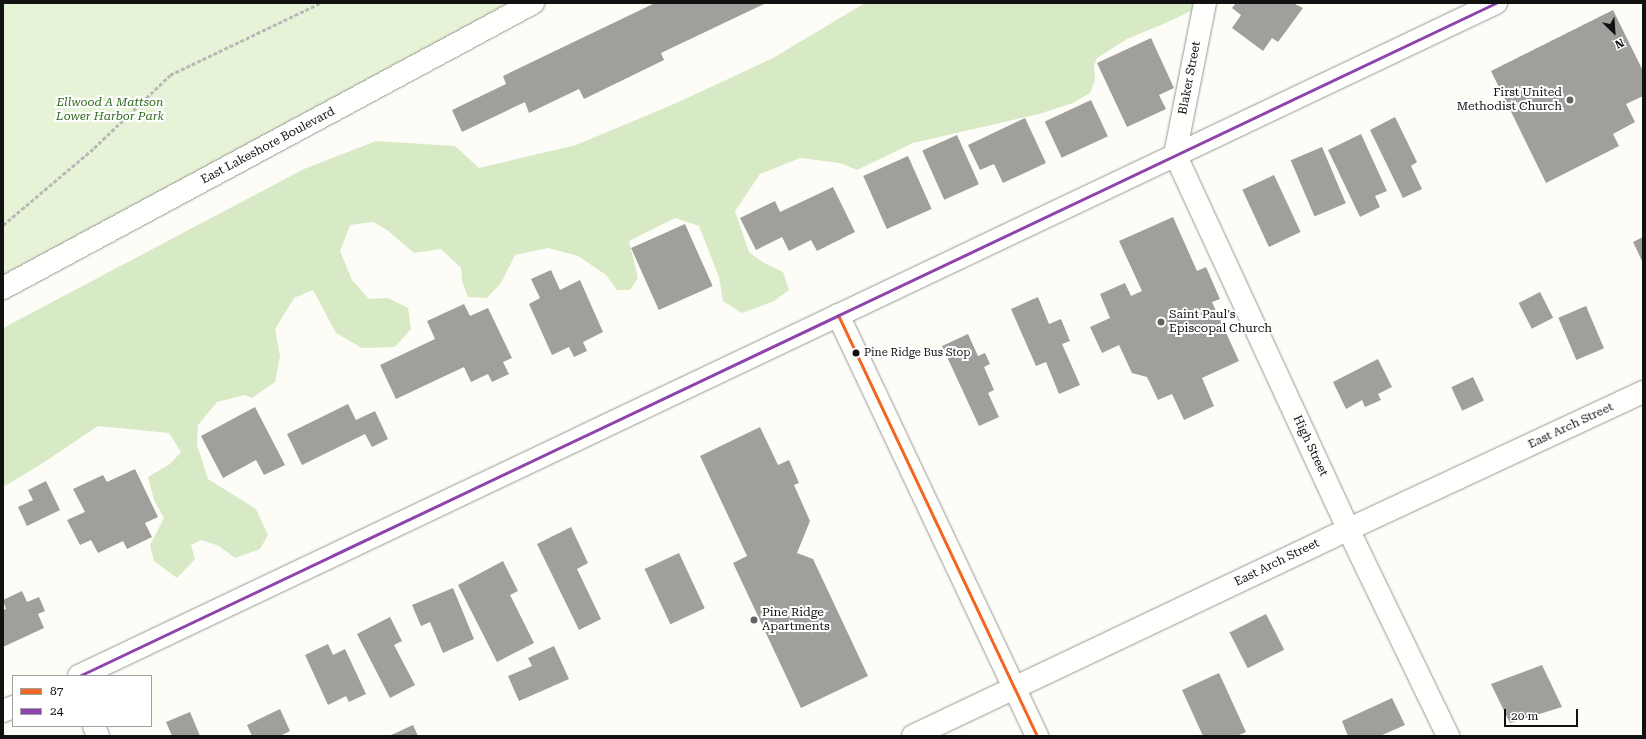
<!DOCTYPE html>
<style>
body{margin:0}
#map{position:relative;width:1646px;height:739px;overflow:hidden;background:#fdfcf7;font-family:"Roboto Serif",serif}
div>[style]{position:absolute}
[style*='--x']{left:calc(var(--x)*1px);top:calc(var(--y)*1px);width:calc(var(--w)*1px);rotate:calc(var(--a)*1deg)}
.green>*{inset:0;background:#e7f3d7}
.forest>*{inset:0;background:#d8eac5}
.building>*{inset:0;background:#a19f9c;transform-origin:0 0}
.path>*{height:2.5px;margin-top:-1.25px;transform-origin:0;background:repeating-linear-gradient(90deg,#b9b9b8 0 4px,transparent 0 6px)}
.roads{filter:drop-shadow(0 0 1px #979795) drop-shadow(0 0 1px #979795)}
.minor>*{height:22px;margin:-11px;padding:0 11px;transform-origin:11px;border-radius:11px;background:#fffffe}
.tertiary>*{height:22px;margin:-11px;padding:0 11px;transform-origin:11px;border-radius:11px;background:#fffffe}
.bus-1>*{height:3px;margin:-1.5px;padding:0 1.5px;transform-origin:1.5px;border-radius:1.5px;background:#f26522}
.bus-2>*{height:3px;margin:-1.5px;padding:0 1.5px;transform-origin:1.5px;border-radius:1.5px;background:#8e44ad}
.dots>*{width:11px;height:11px;translate:-50% -50%;box-sizing:border-box;border:2px solid #fff;border-radius:50%}
span{translate:-50% -50%;white-space:nowrap;text-align:center;line-height:1.15;-webkit-text-stroke:4px #fff;paint-order:stroke}
.bus-label{font-size:11px;color:#111}
.left{translate:0 -50%;text-align:left}
.street-label{font-size:12px;color:#111}
.poi-label{font-size:12px;color:#111}
.right{translate:-100% -50%;text-align:right}
.park-label{font-size:12px;color:#2f6b1f;font-style:italic}
.frame{position:absolute;inset:0;border:4px solid #111;pointer-events:none}
.legend{position:absolute;left:12px;top:675px;width:140px;height:52px;box-sizing:border-box;background:#fff;border:1px solid #a0a0a0;margin:0;padding:5px 7px;list-style:none;font-size:12px;color:#111}
.legend li{display:flex;align-items:center;gap:8px;height:20px}
.legend b{width:20px;border:1px solid #a0a0a0}
.north{position:absolute;left:1594px;top:12px;width:40px;height:40px;-webkit-text-stroke:3px #fff;paint-order:stroke;rotate:155deg;font-size:11px;font-weight:700;line-height:16px;text-align:center;color:#111}
.north::after{content:'';display:block;margin:auto;width:14px;height:18px;background:#111;clip-path:polygon(50% 0,100% 100%,50% 72%,0 100%)}
.scale{position:absolute;left:1504px;top:709px;width:74px;height:18px;box-sizing:border-box;border:2px solid #111;border-top:0;padding-left:5px;font-size:12px;line-height:14px;white-space:nowrap;color:#111;-webkit-text-stroke:3px #fff;paint-order:stroke}
</style>
<div id="map">
<div class="green">
<div style="clip-path:polygon(3px 3px,533px 3px,3px 288px)"></div>
</div>
<div class="forest">
<div style="clip-path:polygon(865px 3px,1196px 3px,1195px 9px,1168px 22px,1127px 39px,1097px 58px,1094px 66px,1095px 80px,1090px 93px,1073px 103px,1039px 114px,913px 143px,857px 170px,840px 163px,800px 158px,760px 174px,735px 211px,749px 252px,764px 263px,783px 272px,789px 290px,774px 301px,742px 313px,723px 301px,719px 277px,699px 226px,675px 218px,629px 241px,638px 278px,630px 290px,617px 290px,606px 275px,578px 256px,548px 248px,515px 255px,501px 283px,487px 298px,468px 297px,462px 281px,461px 268px,441px 249px,414px 253px,387px 230px,373px 222px,350px 225px,340px 251px,352px 280px,369px 299px,388px 298px,408px 308px,411px 329px,395px 347px,362px 348px,336px 333px,313px 290px,294px 298px,275px 329px,280px 356px,275px 382px,252px 398px,245px 395px,217px 402px,198px 425px,197px 445px,208px 479px,256px 509px,268px 535px,260px 549px,235px 558px,219px 546px,201px 540px,191px 545px,195px 559px,177px 578px,154px 561px,150px 545px,164px 518px,154px 500px,148px 477px,170px 464px,181px 452px,169px 433px,98px 426px,40px 465px,3px 487px,3px 328px,304px 169px,376px 141px,455px 146px,479px 168px,576px 145px,674px 104px,773px 58px)"></div>
</div>
<div class="building">
<div style="clip-path:polygon(655px 3px,766px 3px,661px 53px,664px 60px,584px 99px,579px 89px,529px 113px,525px 102px,462px 132px,452px 110px,506px 84px,503px 76px)"></div>
<div style="clip-path:polygon(1236px 3px,1296px 3px,1295px 4px,1303px 8px,1278px 42px,1272px 38px,1263px 51px,1232px 28px,1241px 15px,1232px 8px)"></div>
<div style="clip-path:polygon(1613px 10px,1643px 71px,1643px 96px,1626px 104px,1635px 122px,1613px 134px,1619px 146px,1546px 183px,1491px 71px)"></div>
<div style="clip-path:polygon(1151px 38px,1174px 88px,1159px 95px,1166px 109px,1127px 127px,1097px 63px)"></div>
<div style="left:1091px;top:100px;width:40px;height:51px;rotate:65deg"></div>
<div style="clip-path:polygon(1395px 117px,1417px 162px,1411px 166px,1422px 189px,1403px 198px,1370px 130px)"></div>
<div style="clip-path:polygon(1025px 118px,1046px 163px,1003px 183px,994px 164px,980px 170px,968px 145px)"></div>
<div style="clip-path:polygon(1361px 134px,1387px 191px,1375px 196px,1380px 207px,1360px 217px,1328px 150px)"></div>
<div style="left:957px;top:135px;width:54px;height:38px;rotate:66deg"></div>
<div style="left:1322px;top:147px;width:61px;height:34px;rotate:67deg"></div>
<div style="left:908px;top:156px;width:58px;height:49px;rotate:66deg"></div>
<div style="left:1274px;top:175px;width:63px;height:35px;rotate:65deg"></div>
<div style="clip-path:polygon(833px 187px,855px 232px,817px 251px,811px 240px,789px 251px,782px 237px,756px 250px,740px 218px,775px 201px,780px 212px)"></div>
<div style="clip-path:polygon(1173px 217px,1197px 271px,1206px 267px,1220px 299px,1212px 302px,1239px 361px,1202px 378px,1214px 406px,1184px 420px,1172px 394px,1158px 400px,1147px 377px,1132px 373px,1119px 345px,1102px 353px,1090px 327px,1110px 318px,1100px 294px,1125px 283px,1131px 296px,1142px 291px,1119px 241px)"></div>
<div style="left:685px;top:224px;width:68px;height:59px;rotate:66deg"></div>
<div style="clip-path:polygon(1643px 237px,1643px 263px,1633px 242px)"></div>
<div style="clip-path:polygon(551px 270px,560px 290px,580px 280px,603px 332px,583px 342px,587px 351px,574px 357px,569px 347px,552px 355px,529px 304px,540px 298px,531px 279px)"></div>
<div style="left:1540px;top:292px;width:29px;height:24px;rotate:63deg"></div>
<div style="clip-path:polygon(1038px 297px,1049px 324px,1061px 319px,1070px 341px,1062px 344px,1080px 385px,1059px 394px,1046px 362px,1036px 366px,1011px 309px)"></div>
<div style="clip-path:polygon(464px 304px,470px 316px,488px 308px,512px 358px,503px 362px,509px 374px,492px 382px,488px 374px,471px 382px,464px 367px,396px 399px,380px 365px,435px 339px,427px 321px)"></div>
<div style="left:1586px;top:306px;width:46px;height:30px;rotate:67deg"></div>
<div style="clip-path:polygon(968px 334px,978px 356px,985px 353px,990px 364px,984px 367px,994px 390px,988px 393px,999px 417px,979px 426px,942px 346px)"></div>
<div style="clip-path:polygon(1378px 359px,1392px 387px,1378px 394px,1381px 400px,1365px 407px,1362px 400px,1346px 409px,1333px 382px)"></div>
<div style="left:1473px;top:377px;width:26px;height:24px;rotate:65deg"></div>
<div style="clip-path:polygon(348px 404px,356px 420px,375px 411px,388px 439px,372px 447px,365px 434px,302px 465px,287px 434px)"></div>
<div style="clip-path:polygon(255px 407px,285px 465px,264px 475px,256px 460px,223px 478px,201px 436px)"></div>
<div style="clip-path:polygon(760px 427px,778px 465px,789px 460px,799px 483px,794px 485px,810px 521px,797px 553px,813px 559px,868px 676px,801px 708px,733px 563px,747px 556px,700px 456px)"></div>
<div style="clip-path:polygon(135px 469px,158px 517px,145px 523px,152px 537px,127px 549px,123px 541px,98px 553px,91px 540px,80px 545px,67px 520px,85px 512px,73px 489px,103px 475px,107px 482px)"></div>
<div style="clip-path:polygon(46px 481px,60px 510px,27px 526px,18px 507px,33px 500px,28px 490px)"></div>
<div style="clip-path:polygon(571px 527px,588px 563px,577px 569px,601px 619px,579px 630px,537px 544px)"></div>
<div style="left:679px;top:553px;width:61px;height:38px;rotate:65deg"></div>
<div style="clip-path:polygon(503px 561px,518px 591px,510px 595px,534px 643px,497px 662px,458px 585px)"></div>
<div style="clip-path:polygon(453px 588px,474px 639px,443px 653px,430px 622px,421px 626px,412px 605px)"></div>
<div style="clip-path:polygon(22px 591px,27px 602px,39px 597px,45px 611px,38px 614px,44px 628px,3px 647px,3px 610px,6px 609px,3px 600px)"></div>
<div style="left:1266px;top:614px;width:40px;height:41px;rotate:63deg"></div>
<div style="clip-path:polygon(390px 617px,402px 641px,394px 645px,415px 685px,390px 698px,357px 634px)"></div>
<div style="clip-path:polygon(328px 644px,333px 655px,345px 649px,366px 694px,349px 702px,346px 696px,328px 705px,305px 655px)"></div>
<div style="clip-path:polygon(554px 646px,569px 679px,519px 701px,508px 676px,532px 666px,528px 658px)"></div>
<div style="clip-path:polygon(1542px 665px,1562px 707px,1510px 723px,1491px 684px)"></div>
<div style="clip-path:polygon(1219px 673px,1246px 732px,1237px 736px,1203px 736px,1182px 690px)"></div>
<div style="clip-path:polygon(1392px 698px,1405px 725px,1380px 736px,1348px 736px,1342px 721px)"></div>
<div style="clip-path:polygon(280px 709px,290px 731px,280px 736px,252px 736px,247px 725px)"></div>
<div style="clip-path:polygon(190px 712px,200px 736px,172px 736px,166px 722px)"></div>
<div style="clip-path:polygon(413px 725px,418px 736px,389px 736px)"></div>
</div>
<div class="path">
<div style="--x:3;--y:225;--w:119;--a:-40.2"></div>
<div style="--x:94;--y:148;--w:105;--a:-43.8"></div>
<div style="--x:170;--y:75;--w:166;--a:-25.6"></div>
</div>
<div class="roads">
<div class="minor">
<div style="--x:1205;--y:3;--w:154;--a:101.2"></div>
<div style="--x:1175;--y:154;--w:413;--a:65.2"></div>
<div style="--x:1348;--y:529;--w:230;--a:64.2"></div>
<div style="--x:94;--y:726;--w:11;--a:68"></div>
<div style="--x:913;--y:736;--w:464;--a:-25.4"></div>
<div style="--x:1332;--y:537;--w:343;--a:-25"></div>
</div>
<div class="tertiary">
<div style="--x:3;--y:288;--w:602;--a:-28.27"></div>
<div style="--x:838;--y:315;--w:466;--a:64.7"></div>
<div style="--x:79;--y:676;--w:1569;--a:-25.41"></div>
<div style="--x:3;--y:711;--w:11;--a:-22"></div>
</div>
</div>
<div class="bus-1">
<div style="--x:838;--y:315;--w:466;--a:64.7"></div>
</div>
<div class="bus-2">
<div style="--x:79;--y:676;--w:1569;--a:-25.41"></div>
</div>
<div class="dots">
<div style="left:1570px;top:100px;background:#646362"></div>
<div style="left:1161px;top:322px;background:#646362"></div>
<div style="left:856px;top:353px;background:#111"></div>
<div style="left:754px;top:620px;background:#646362"></div>
</div>
<div class="bus-label">
<span class="left" style="left:864px;top:353px">Pine Ridge Bus Stop</span>
</div>
<div class="street-label">
<span style="left:1190px;top:78px;rotate:-79deg">Blaker Street</span>
<span style="left:268px;top:146px;rotate:-28deg">East Lakeshore Boulevard</span>
<span style="left:1571px;top:426px;rotate:-25deg">East Arch Street</span>
<span style="left:1310px;top:446px;rotate:65deg">High Street</span>
<span style="left:1277px;top:563px;rotate:-26deg">East Arch Street</span>
</div>
<div class="poi-label">
<span class="right" style="left:1562px;top:100px">First United<br>Methodist Church</span>
<span class="left" style="left:1169px;top:322px">Saint Paul's<br>Episcopal Church</span>
<span class="left" style="left:762px;top:620px">Pine Ridge<br>Apartments</span>
</div>
<div class="park-label">
<span style="left:110px;top:110px">Ellwood A Mattson<br>Lower Harbor Park</span>
</div>
<div class="frame"></div>
<ul class="legend">
<li><b style="height:5px;background:#f26522"></b>87</li>
<li><b style="height:5px;background:#8e44ad"></b>24</li>
</ul>
<div class="north">N</div>
<div class="scale">20 m</div>
</div>
